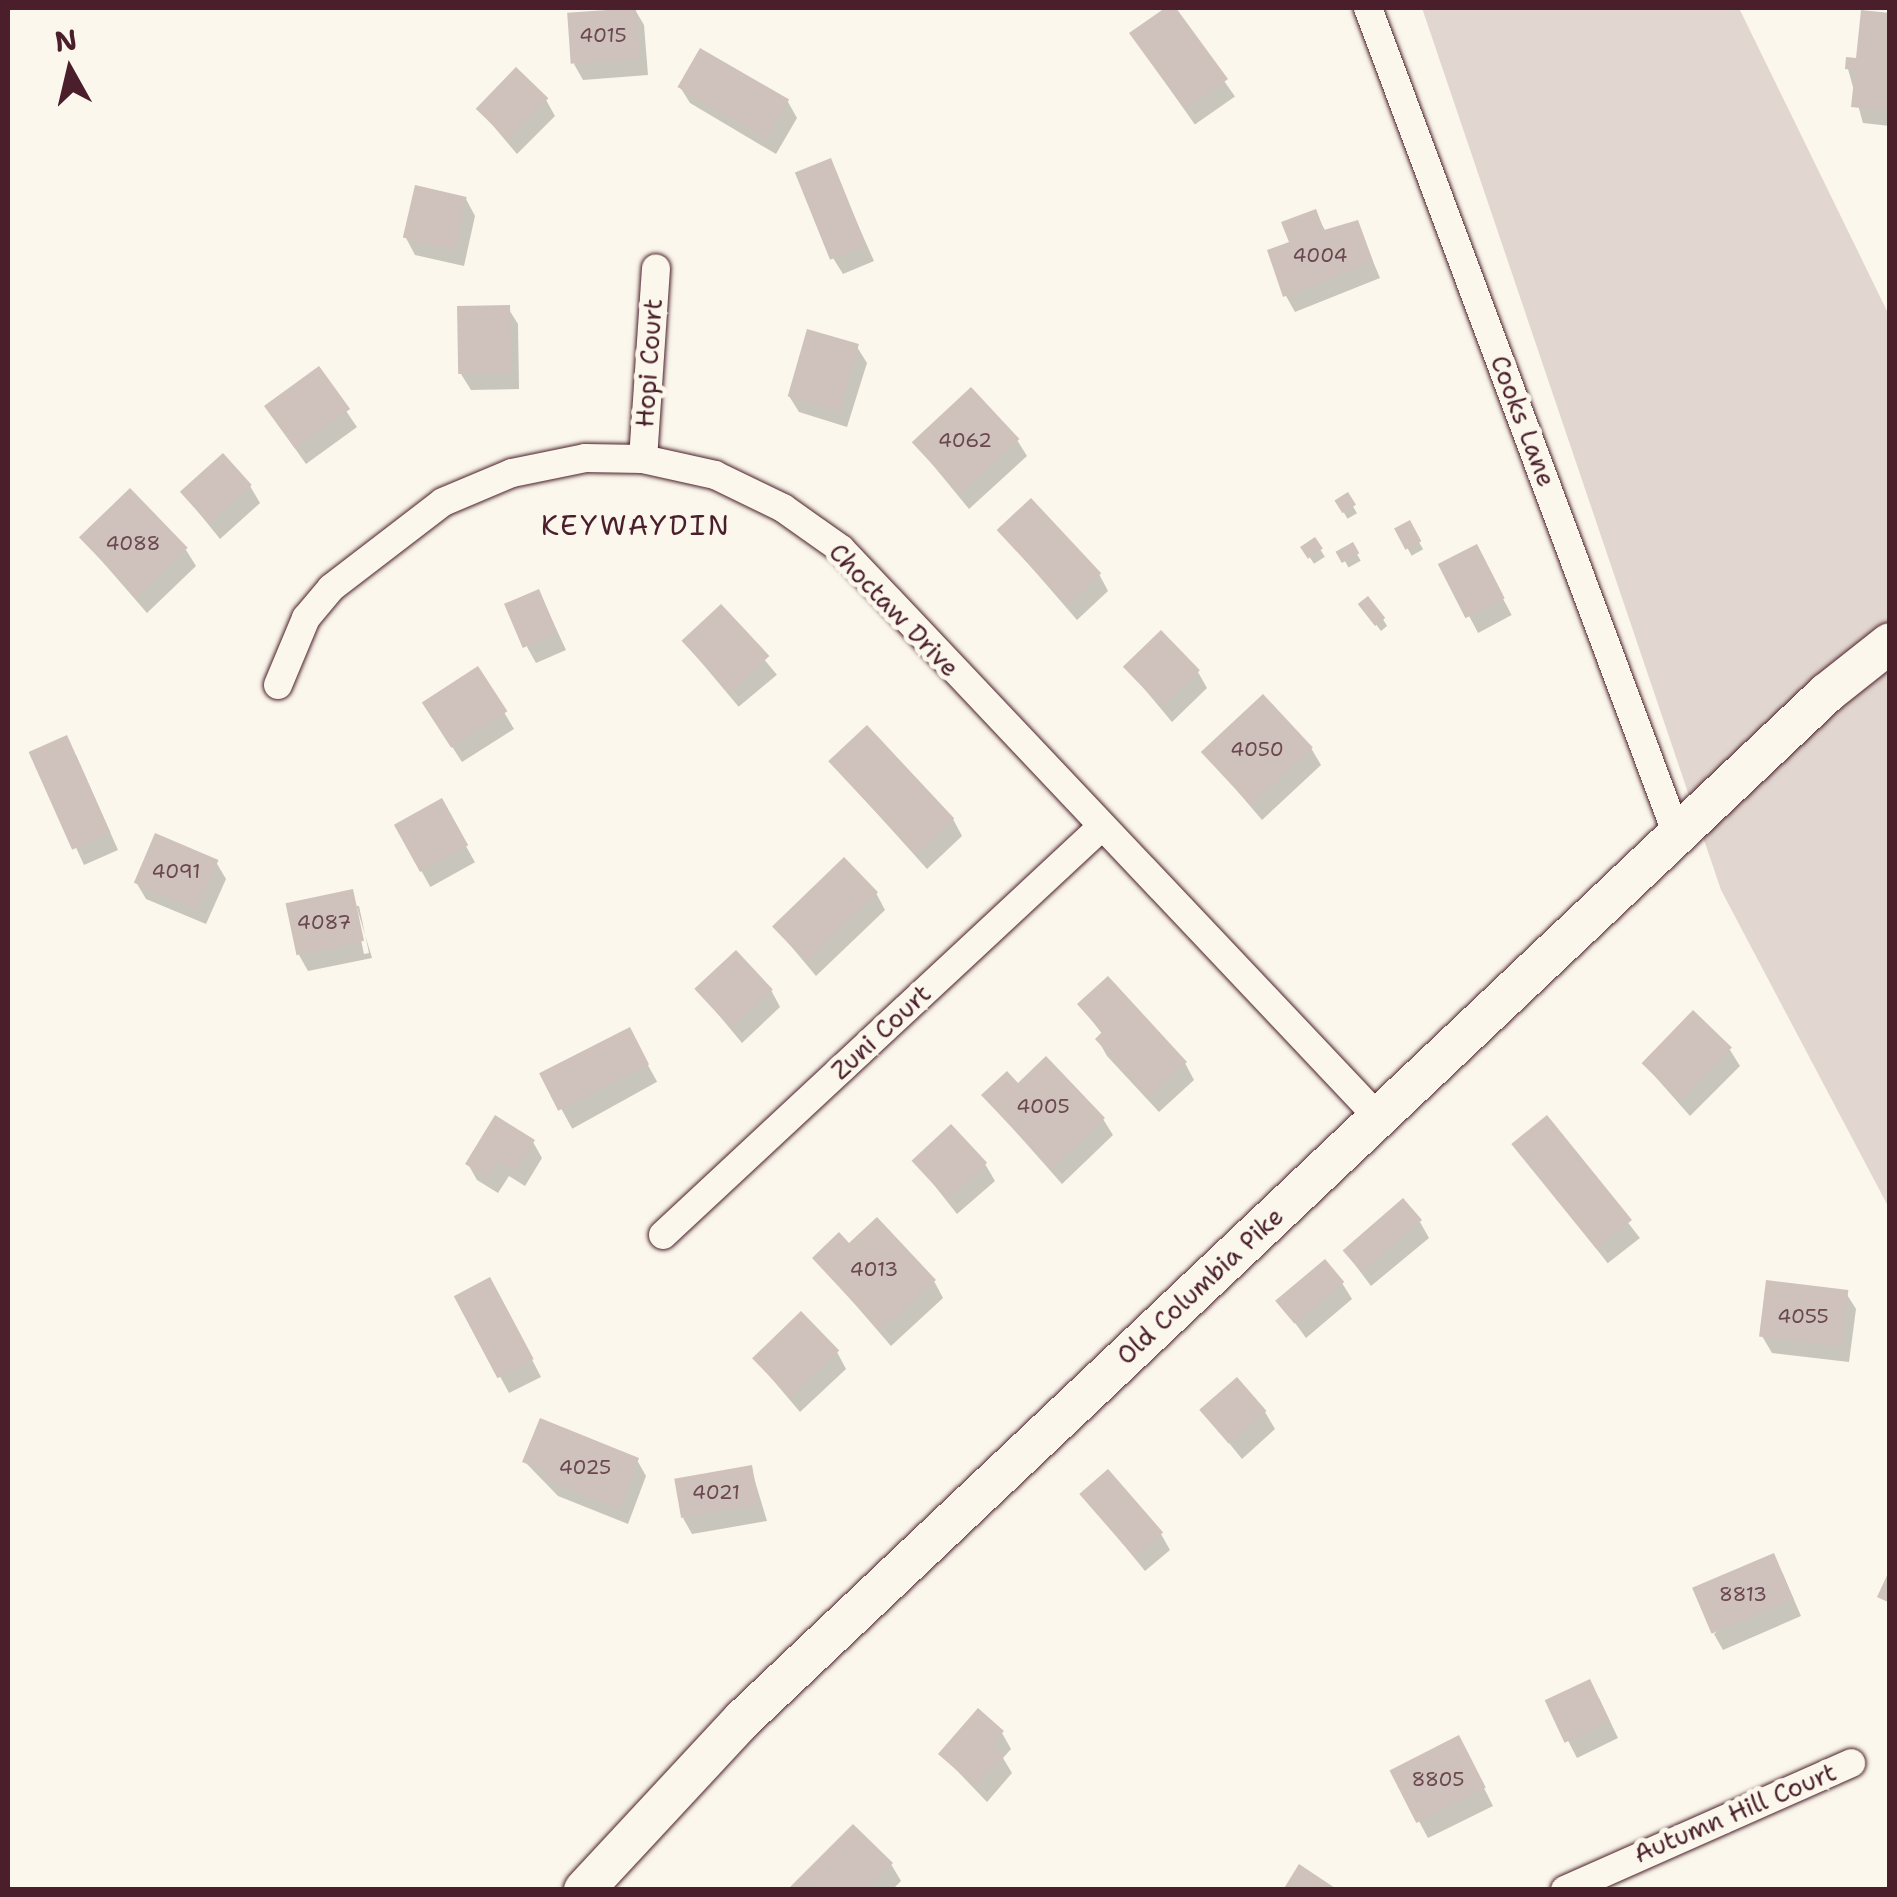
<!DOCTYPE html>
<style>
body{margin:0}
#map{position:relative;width:1897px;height:1897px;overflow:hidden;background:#fbf7ec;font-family:"Shantell Sans",sans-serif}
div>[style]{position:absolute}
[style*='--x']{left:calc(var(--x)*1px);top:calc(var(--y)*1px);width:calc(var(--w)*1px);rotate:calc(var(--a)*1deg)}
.green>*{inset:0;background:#e2d7d0}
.shadow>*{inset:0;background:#0003;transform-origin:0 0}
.building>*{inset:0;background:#cfc2bc;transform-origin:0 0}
.roads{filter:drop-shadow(0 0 2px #4a1f2b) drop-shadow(0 0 2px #4a1f2b)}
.street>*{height:28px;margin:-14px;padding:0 14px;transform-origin:14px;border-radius:14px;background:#fbf7ec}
.secondary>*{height:40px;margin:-20px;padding:0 20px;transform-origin:20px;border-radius:20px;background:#fbf7ec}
span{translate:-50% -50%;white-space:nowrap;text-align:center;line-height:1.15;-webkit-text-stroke:10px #fbf7ec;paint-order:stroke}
.number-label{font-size:20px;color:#6b484f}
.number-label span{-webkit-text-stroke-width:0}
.street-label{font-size:25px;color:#4a1f2b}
.neighbourhood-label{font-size:28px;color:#4a1f2b;letter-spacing:2.5px}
.frame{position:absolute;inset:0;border:10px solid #4a1f2b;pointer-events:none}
.north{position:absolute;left:20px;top:20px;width:100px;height:100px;-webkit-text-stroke:8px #fbf7ec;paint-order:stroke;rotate:352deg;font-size:28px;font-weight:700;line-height:40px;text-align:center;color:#4a1f2b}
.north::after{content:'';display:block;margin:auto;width:35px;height:45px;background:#4a1f2b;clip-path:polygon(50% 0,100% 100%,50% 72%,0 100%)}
</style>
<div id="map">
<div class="green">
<div style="clip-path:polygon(1422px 8px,1739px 8px,1889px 315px,1889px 1208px,1721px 890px)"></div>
</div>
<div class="shadow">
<div style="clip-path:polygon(634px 8px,644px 25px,648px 75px,583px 80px,574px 64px)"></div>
<div style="left:1173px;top:8px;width:108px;height:49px;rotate:55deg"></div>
<div style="clip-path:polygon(1890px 15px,1890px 126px,1863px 123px,1848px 69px)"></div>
<div style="clip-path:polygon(680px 87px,788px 102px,797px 118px,776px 154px,690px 103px)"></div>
<div style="clip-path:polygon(546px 100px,555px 116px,517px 154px,478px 108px)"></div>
<div style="clip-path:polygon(830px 162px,874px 261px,843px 274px,833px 258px)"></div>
<div style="clip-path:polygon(466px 199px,475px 216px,464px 266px,415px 255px,406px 238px)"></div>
<div style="clip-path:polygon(1315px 212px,1326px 232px,1357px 223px,1380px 278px,1295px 312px,1286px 296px,1292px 244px)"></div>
<div style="clip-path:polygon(508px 308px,518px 324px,519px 389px,471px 390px,461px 374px)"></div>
<div style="clip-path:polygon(857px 347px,867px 363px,847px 427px,799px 412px,789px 396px)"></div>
<div style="clip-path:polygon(318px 370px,357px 427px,306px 464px,277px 423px)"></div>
<div style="clip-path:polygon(1017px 440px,1027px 456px,969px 509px,914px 442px)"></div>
<div style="clip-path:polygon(250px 486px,260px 503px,220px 539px,183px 493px)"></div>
<div style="left:1347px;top:496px;width:20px;height:11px;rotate:60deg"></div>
<div style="left:1409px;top:524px;width:29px;height:13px;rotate:61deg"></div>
<div style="clip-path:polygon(999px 530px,1099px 574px,1108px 591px,1077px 620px)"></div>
<div style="clip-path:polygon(81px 537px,186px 550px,196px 566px,147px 613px)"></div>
<div style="left:1314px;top:540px;width:20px;height:13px;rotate:57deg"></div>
<div style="left:1352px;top:545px;width:18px;height:14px;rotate:61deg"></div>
<div style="left:1476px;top:548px;width:76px;height:38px;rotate:62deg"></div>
<div style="left:721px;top:608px;width:87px;height:50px;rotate:50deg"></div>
<div style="clip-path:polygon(547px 609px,566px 650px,536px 663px,527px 647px)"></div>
<div style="clip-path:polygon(1366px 611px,1383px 619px,1387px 626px,1381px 631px)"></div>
<div style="clip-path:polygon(1126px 667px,1198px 672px,1207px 688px,1172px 722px)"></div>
<div style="clip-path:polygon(478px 669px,514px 729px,462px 762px,434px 719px)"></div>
<div style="clip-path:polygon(1311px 748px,1321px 765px,1262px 820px,1204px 752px)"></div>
<div style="clip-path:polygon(33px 754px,76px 755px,118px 850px,84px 865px)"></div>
<div style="clip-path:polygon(831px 762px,953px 819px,962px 836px,927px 869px)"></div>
<div style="left:441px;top:801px;width:70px;height:51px;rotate:61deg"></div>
<div style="clip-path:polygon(216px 862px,226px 879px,206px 924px,146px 899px,136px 882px)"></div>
<div style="clip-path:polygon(evenodd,352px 891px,372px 958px,308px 971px,299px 955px,352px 891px,354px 906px,359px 906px,369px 953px,364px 954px,354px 906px)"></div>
<div style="clip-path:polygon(876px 893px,885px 910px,816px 976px,775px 927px)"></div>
<div style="clip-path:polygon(698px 990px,771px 990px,780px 1007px,742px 1043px)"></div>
<div style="clip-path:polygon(1080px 1005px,1185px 1063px,1194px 1080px,1159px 1112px,1107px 1056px,1098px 1040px,1103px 1035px)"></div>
<div style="left:629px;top:1031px;width:58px;height:97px;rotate:61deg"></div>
<div style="clip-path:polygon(1730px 1050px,1740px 1066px,1690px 1116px,1644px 1064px)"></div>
<div style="clip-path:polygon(1018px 1087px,1103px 1119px,1113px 1135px,1062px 1184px,984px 1096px)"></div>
<div style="left:1547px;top:1119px;width:151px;height:41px;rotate:52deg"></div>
<div style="clip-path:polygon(533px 1142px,542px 1158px,525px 1186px,509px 1176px,498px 1193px,477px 1180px,468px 1164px)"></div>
<div style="clip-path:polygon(915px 1161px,985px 1164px,995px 1181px,957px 1214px)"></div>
<div style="clip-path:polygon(1420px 1222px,1429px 1238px,1371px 1286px,1344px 1250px)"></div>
<div style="clip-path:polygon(848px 1246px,934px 1281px,943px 1298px,891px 1346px,815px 1258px)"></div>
<div style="clip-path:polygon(1342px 1283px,1352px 1299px,1306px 1338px,1279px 1301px)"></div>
<div style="clip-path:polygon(1846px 1293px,1856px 1309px,1849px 1362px,1772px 1353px,1762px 1336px)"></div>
<div style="clip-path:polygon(499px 1296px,541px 1377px,509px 1393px,457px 1297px)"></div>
<div style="clip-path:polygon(837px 1352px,846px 1369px,800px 1412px,755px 1359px)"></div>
<div style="clip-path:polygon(1203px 1411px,1265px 1412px,1275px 1429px,1242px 1459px)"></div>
<div style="clip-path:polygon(637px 1460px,646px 1476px,628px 1524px,558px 1496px,525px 1462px)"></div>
<div style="clip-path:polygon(751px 1468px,767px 1521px,692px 1534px,683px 1518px)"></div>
<div style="clip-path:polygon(1083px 1495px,1161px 1534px,1170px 1550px,1145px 1571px)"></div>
<div style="clip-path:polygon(1782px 1572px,1801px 1616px,1723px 1650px,1714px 1634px)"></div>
<div style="clip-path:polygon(1599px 1698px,1618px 1738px,1577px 1758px,1548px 1702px)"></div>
<div style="clip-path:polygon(1002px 1733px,1011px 1749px,1003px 1758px,1012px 1773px,987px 1802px,941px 1754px)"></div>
<div style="clip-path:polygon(1467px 1754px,1493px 1806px,1428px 1838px,1392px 1771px)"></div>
<div style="clip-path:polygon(891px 1864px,901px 1881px,892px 1890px,791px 1890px)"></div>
</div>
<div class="building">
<div style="left:636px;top:8px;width:51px;height:69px;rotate:86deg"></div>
<div style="clip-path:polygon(1165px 8px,1176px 8px,1228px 79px,1185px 110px,1129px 33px)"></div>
<div style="clip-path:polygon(1861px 10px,1890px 13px,1890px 111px,1851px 107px,1855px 70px,1845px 69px,1846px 57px,1856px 58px)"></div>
<div style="left:700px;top:48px;width:103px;height:45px;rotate:30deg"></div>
<div style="left:516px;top:67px;width:45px;height:58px;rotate:44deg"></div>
<div style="left:831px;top:158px;width:94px;height:39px;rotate:68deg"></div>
<div style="left:415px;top:185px;width:53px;height:54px;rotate:13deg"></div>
<div style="clip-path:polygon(1316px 209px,1324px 230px,1358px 220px,1373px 261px,1283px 297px,1267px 250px,1289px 242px,1281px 222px)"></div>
<div style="left:510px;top:305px;width:68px;height:53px;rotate:89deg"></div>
<div style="left:807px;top:329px;width:54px;height:70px;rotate:16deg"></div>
<div style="left:319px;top:366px;width:53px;height:68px;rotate:54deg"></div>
<div style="left:971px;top:387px;width:71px;height:81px;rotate:47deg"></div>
<div style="left:223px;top:453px;width:43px;height:58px;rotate:48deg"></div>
<div style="left:130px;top:488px;width:83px;height:71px;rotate:46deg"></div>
<div style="left:1348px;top:492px;width:15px;height:16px;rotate:58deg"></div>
<div style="left:1031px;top:498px;width:103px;height:47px;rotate:47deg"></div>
<div style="left:1410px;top:520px;width:24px;height:18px;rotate:62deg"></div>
<div style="left:1315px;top:537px;width:14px;height:18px;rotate:56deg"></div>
<div style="left:1353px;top:542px;width:13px;height:20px;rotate:61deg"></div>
<div style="left:1477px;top:544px;width:61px;height:44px;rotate:63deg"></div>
<div style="left:539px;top:589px;width:48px;height:38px;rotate:67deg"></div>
<div style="left:1368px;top:596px;width:28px;height:13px;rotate:52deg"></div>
<div style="left:721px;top:604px;width:71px;height:54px;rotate:47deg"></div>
<div style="left:1161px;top:630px;width:56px;height:53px;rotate:46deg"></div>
<div style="left:478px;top:666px;width:54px;height:67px;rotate:57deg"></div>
<div style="left:1263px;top:694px;width:73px;height:85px;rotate:47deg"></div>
<div style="left:867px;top:725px;width:128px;height:53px;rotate:47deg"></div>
<div style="left:67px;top:735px;width:107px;height:42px;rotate:66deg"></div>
<div style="left:442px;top:798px;width:54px;height:55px;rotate:61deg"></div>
<div style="left:155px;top:833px;width:69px;height:54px;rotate:23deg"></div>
<div style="left:844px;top:857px;width:49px;height:100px;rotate:46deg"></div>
<div style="left:353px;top:889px;width:53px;height:69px;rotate:78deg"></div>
<div style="left:736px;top:950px;width:54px;height:57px;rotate:47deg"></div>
<div style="clip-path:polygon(1108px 976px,1187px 1062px,1148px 1097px,1095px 1039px,1102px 1032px,1077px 1004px)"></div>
<div style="left:1693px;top:1010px;width:54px;height:74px;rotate:44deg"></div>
<div style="left:630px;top:1027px;width:42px;height:102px;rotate:63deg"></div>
<div style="clip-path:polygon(1046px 1056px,1105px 1118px,1051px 1169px,981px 1095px,1007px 1071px,1018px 1083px)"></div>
<div style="clip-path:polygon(495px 1115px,535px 1140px,515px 1171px,499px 1161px,488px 1178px,465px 1164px)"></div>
<div style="left:1547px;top:1115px;width:135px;height:46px;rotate:51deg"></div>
<div style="left:951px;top:1124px;width:53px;height:54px;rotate:47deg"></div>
<div style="left:1403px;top:1198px;width:29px;height:80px;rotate:49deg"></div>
<div style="clip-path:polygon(877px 1217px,936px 1280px,880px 1331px,812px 1258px,839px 1232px,849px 1243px)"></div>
<div style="left:1325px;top:1259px;width:30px;height:65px;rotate:50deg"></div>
<div style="left:490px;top:1277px;width:93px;height:41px;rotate:62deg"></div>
<div style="left:1766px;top:1280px;width:83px;height:57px;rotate:7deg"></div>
<div style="left:801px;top:1311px;width:55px;height:68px;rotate:46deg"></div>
<div style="left:1237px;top:1377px;width:45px;height:50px;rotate:49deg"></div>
<div style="clip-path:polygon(540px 1418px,639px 1458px,619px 1509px,545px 1479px,548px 1472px,522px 1462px)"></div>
<div style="left:752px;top:1465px;width:40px;height:79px;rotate:80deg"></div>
<div style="left:1108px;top:1469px;width:84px;height:38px;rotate:49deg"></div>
<div style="left:1774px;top:1553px;width:50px;height:89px;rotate:67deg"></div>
<div style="clip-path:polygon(1890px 1569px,1890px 1603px,1877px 1597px)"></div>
<div style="left:1590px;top:1679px;width:47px;height:50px;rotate:65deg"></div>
<div style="clip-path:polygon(978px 1708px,1004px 1731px,992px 1744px,1004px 1755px,976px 1787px,938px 1754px)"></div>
<div style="left:1459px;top:1735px;width:59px;height:78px;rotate:63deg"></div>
<div style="clip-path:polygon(853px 1824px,893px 1863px,867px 1890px,787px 1890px)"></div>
<div style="clip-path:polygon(1299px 1864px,1338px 1890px,1283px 1890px)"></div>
</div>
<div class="roads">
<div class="street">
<div style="--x:1368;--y:8;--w:883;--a:69.51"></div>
<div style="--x:643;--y:459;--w:191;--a:-86.1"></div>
<div style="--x:278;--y:685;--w:73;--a:-67.3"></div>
<div style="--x:306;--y:618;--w:39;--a:-50"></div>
<div style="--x:331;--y:588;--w:141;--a:-37.5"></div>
<div style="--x:443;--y:502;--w:75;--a:-22.8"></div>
<div style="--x:512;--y:473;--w:75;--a:-11.6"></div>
<div style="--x:585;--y:458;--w:58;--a:1"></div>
<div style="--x:643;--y:459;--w:74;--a:12.5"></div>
<div style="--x:715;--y:475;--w:76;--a:25.9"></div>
<div style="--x:783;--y:508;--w:71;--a:35.3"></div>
<div style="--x:841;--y:549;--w:782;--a:46.61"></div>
<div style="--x:663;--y:1235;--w:597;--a:-42.96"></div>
<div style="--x:1565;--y:1890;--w:313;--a:-23.9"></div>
</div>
<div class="secondary">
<div style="--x:584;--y:1890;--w:232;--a:-47.1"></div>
<div style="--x:742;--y:1720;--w:1494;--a:-43.43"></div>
<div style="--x:1827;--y:693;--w:80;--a:-38.4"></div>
</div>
</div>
<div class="number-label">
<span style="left:603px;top:35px">4015</span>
<span style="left:1320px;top:255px">4004</span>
<span style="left:965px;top:440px">4062</span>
<span style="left:133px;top:543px">4088</span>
<span style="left:1257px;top:749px">4050</span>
<span style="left:176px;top:871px">4091</span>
<span style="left:324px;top:922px">4087</span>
<span style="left:1043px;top:1106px">4005</span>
<span style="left:874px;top:1269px">4013</span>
<span style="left:1803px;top:1316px">4055</span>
<span style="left:585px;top:1467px">4025</span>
<span style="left:716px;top:1492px">4021</span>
<span style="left:1743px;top:1594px">8813</span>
<span style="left:1438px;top:1779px">8805</span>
</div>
<div class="street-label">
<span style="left:649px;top:363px;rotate:-86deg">Hopi Court</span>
<span style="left:1523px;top:421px;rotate:69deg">Cooks Lane</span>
<span style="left:894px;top:610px;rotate:46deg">Choctaw Drive</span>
<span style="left:881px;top:1032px;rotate:-43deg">Zuni Court</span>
<span style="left:1200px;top:1286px;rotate:-43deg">Old Columbia Pike</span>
<span style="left:1735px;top:1813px;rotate:-23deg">Autumn Hill Court</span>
</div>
<div class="neighbourhood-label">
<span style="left:636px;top:525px">KEYWAYDIN</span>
</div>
<div class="frame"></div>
<div class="north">N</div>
</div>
